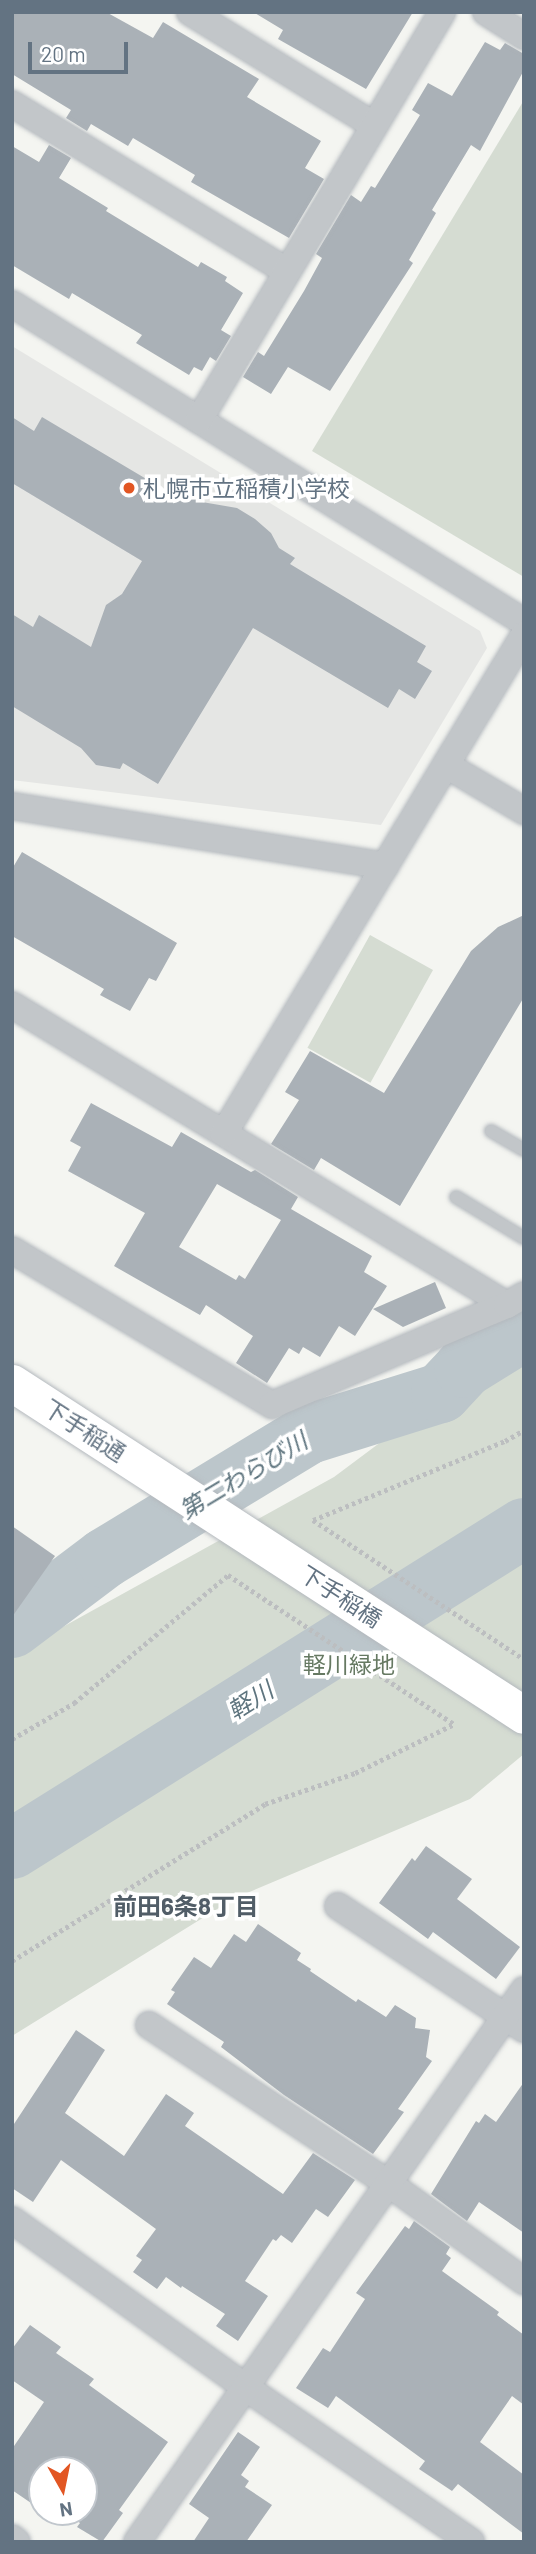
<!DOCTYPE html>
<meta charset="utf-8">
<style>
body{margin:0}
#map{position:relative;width:536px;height:2554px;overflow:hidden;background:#f4f5f1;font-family:Barlow,"Noto Sans JP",sans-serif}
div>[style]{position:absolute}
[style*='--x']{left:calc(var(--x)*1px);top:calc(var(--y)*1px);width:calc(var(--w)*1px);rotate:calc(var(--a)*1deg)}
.built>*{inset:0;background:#e5e6e4}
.green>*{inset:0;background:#d5dcd2;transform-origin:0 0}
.river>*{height:60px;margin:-30px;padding:0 30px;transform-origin:30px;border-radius:30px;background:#bcc6cb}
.building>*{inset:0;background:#aab1b7}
.path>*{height:4.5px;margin-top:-2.25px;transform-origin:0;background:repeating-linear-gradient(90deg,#bcbec0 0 3.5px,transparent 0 7px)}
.roads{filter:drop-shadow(0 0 2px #b4b9be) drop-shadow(0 0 2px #b4b9be)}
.service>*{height:12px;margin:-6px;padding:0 6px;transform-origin:6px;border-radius:6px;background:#c2c6c9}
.minor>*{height:26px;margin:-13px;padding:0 13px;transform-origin:13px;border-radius:13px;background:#c2c6c9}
.secondary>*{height:37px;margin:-18.5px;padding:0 18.5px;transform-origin:18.5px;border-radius:18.5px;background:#fff}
.dots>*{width:19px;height:19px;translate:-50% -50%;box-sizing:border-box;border:4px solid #fff;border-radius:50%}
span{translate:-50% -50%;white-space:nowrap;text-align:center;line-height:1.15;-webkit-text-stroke:7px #fff;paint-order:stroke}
.poi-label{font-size:23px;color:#637382}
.left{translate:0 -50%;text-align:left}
.street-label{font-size:23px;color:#637382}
.park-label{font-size:23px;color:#667962}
.water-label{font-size:24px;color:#5f757f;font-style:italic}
.neighbourhood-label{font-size:24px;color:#515d67;font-weight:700}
.frame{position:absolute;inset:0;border:14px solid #637382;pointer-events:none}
.north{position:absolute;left:28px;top:2456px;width:70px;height:70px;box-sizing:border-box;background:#fff;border:2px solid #c1c7cd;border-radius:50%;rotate:171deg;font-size:19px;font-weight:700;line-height:28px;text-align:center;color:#637382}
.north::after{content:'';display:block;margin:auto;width:24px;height:32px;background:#e25623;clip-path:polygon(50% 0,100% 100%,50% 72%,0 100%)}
.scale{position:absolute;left:28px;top:42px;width:100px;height:32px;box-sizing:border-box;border:4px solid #637382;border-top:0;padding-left:9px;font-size:21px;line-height:24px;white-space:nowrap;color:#637382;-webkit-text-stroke:5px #fff;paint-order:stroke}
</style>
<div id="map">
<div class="built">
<div style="clip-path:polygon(12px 346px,480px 631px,487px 648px,381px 825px,12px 780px)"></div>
</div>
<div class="green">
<div style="clip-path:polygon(524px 100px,524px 577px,312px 451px)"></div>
<div style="left:370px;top:935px;width:72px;height:129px;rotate:29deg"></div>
<div style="clip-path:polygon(524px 1335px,524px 1754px,470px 1799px,235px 1898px,12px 2036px,12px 1655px,334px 1477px)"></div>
</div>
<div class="river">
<div style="--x:12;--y:1628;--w:116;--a:-37"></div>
<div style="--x:105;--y:1558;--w:239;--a:-31.3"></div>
<div style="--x:309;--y:1434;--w:138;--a:-17.3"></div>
<div style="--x:441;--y:1393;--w:34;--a:-47"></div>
<div style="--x:464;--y:1368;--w:70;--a:-31.7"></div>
<div style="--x:12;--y:1849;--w:604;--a:-32.09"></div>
</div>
<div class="building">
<div style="clip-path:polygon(12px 12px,106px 12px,153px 38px,163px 22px,259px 79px,247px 97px,321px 141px,305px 168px,324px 179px,289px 238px,191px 182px,195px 175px,133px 138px,128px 146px,91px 124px,87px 131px,66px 118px,71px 110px,12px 74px)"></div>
<div style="clip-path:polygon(253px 12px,413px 12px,366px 89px,278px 39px,283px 30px)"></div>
<div style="clip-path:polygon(485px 42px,500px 50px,505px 43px,524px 54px,524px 70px,480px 151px,471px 145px,432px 210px,436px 213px,409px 260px,413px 263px,330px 391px,288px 367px,271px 394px,243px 377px,258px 352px,264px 356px,304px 291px,322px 258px,316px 254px,351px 195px,361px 202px,371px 186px,375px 188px,420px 115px,412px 110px,428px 83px,452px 96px)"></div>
<div style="clip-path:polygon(49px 145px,71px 158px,59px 178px,108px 208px,106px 211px,198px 267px,201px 262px,227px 277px,225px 281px,243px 293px,221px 330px,231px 336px,216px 361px,210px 357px,202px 371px,194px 367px,189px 375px,136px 343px,142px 335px,72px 293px,69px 299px,12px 265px,12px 146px,39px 162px)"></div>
<div style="clip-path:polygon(12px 417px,34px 431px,42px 417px,180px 499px,184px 491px,202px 502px,237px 508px,255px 519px,271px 533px,279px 548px,295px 558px,290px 564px,426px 646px,417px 662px,432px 671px,415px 699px,399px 689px,388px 708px,253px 628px,158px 784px,123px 763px,120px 769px,96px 765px,81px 748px,12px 706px,12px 614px,33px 627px,39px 615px,91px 647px,106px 605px,122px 594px,142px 561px,12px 483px)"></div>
<div style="clip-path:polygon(22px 852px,177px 943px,156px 981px,149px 978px,130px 1011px,100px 995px,104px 989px,12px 936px,12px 869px)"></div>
<div style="clip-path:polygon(524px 915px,524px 997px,400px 1206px,321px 1158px,314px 1170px,271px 1144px,299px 1100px,285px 1092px,310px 1051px,384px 1093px,471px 951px,498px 927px)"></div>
<div style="clip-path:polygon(evenodd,91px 1103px,172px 1147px,181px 1132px,251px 1172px,255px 1170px,298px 1197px,291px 1209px,372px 1256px,364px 1272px,387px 1286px,355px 1336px,339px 1326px,320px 1357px,303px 1347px,299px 1354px,289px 1348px,267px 1383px,236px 1363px,253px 1336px,206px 1305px,200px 1315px,114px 1266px,145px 1213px,68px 1171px,81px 1147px,70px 1141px,91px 1103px,217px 1184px,281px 1220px,245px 1279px,239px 1275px,236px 1280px,179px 1247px,217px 1184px)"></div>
<div style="clip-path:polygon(435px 1282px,446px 1308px,403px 1327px,373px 1309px)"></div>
<div style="clip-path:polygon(12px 1526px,55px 1556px,12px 1617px)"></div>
<div style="clip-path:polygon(426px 1846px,472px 1879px,457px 1899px,520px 1947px,496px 1979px,433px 1932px,428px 1939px,379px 1903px,412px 1858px,415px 1861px)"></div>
<div style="clip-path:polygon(258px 1924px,301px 1953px,297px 1960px,311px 1969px,310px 1971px,356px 2002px,358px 1999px,386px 2017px,395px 2005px,416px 2018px,415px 2028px,430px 2030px,426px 2057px,432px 2061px,398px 2109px,404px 2112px,373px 2154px,284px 2095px,221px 2047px,224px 2042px,167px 2004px,175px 1992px,171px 1990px,194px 1957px,211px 1968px,234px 1934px,246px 1942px)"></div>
<div style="clip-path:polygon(76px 2030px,105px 2050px,65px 2113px,124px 2156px,166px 2094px,194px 2113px,185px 2126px,283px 2194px,313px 2153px,355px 2180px,328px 2217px,316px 2209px,292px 2243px,281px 2235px,276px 2241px,273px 2239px,245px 2281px,268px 2296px,238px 2341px,216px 2326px,225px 2314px,182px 2286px,181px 2288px,166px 2277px,157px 2289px,133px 2272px,142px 2260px,136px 2256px,156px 2229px,61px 2160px,33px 2202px,12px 2188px,12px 2127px)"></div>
<div style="clip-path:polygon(524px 2082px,524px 2233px,479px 2202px,467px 2221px,431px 2194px,476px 2121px,479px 2123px,485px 2114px,496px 2122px)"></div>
<div style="clip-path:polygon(414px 2221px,450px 2247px,446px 2254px,451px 2258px,442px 2271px,499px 2312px,497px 2315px,524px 2335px,524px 2405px,512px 2396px,480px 2442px,524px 2475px,524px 2534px,458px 2484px,452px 2491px,419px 2469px,425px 2461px,336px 2396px,328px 2408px,296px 2388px,323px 2348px,330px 2352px,365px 2299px,356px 2293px,405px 2226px,409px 2229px)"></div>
<div style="clip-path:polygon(30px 2325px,61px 2347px,56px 2353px,94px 2379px,89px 2385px,168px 2442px,119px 2510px,123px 2513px,102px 2542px,77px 2527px,80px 2523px,66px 2512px,84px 2512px,84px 2470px,42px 2470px,42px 2494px,38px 2492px,31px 2503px,12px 2490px,12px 2449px,44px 2402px,12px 2380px,12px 2349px)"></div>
<div style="clip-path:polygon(238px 2432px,260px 2447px,241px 2475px,249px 2481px,245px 2487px,272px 2505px,246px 2542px,193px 2542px,209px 2518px,189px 2504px)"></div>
</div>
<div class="path">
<div style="--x:313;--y:1520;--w:253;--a:33.4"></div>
<div style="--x:313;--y:1520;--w:208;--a:-22.4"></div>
<div style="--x:505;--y:1441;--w:22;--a:-30"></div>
<div style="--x:12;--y:1739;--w:72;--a:-30.1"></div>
<div style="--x:74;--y:1703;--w:200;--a:-39.7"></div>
<div style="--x:228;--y:1575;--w:271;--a:33.4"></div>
<div style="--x:12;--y:1961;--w:298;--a:-31.8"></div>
<div style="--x:265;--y:1804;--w:95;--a:-19"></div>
<div style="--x:355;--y:1773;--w:110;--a:-26.3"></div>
</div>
<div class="roads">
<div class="service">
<div style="--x:491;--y:1131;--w:38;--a:30"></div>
<div style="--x:456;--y:1197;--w:79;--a:31.1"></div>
</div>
<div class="minor">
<div style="--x:190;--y:12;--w:216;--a:31.6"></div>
<div style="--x:486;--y:12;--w:45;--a:32.3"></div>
<div style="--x:12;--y:104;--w:322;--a:31.3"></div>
<div style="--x:12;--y:304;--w:603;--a:31.84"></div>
<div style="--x:199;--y:420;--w:475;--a:-59.2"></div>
<div style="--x:446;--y:765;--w:91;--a:30.5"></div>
<div style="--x:12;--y:806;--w:378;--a:9.1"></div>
<div style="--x:12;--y:1005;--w:579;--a:31.22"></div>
<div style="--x:224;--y:1133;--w:581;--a:-58.93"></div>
<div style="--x:12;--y:1250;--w:303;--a:30.8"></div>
<div style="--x:272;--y:1405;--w:255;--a:-23.1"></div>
<div style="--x:507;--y:1305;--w:20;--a:-30"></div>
<div style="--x:338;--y:1906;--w:223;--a:33.5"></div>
<div style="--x:149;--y:2025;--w:287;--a:33.5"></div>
<div style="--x:388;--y:2183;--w:168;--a:35.8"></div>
<div style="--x:12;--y:2220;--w:287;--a:35.6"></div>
<div style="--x:245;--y:2387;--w:274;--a:34.4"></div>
<div style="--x:12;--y:2538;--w:6;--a:39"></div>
<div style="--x:137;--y:2542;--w:674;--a:-54.97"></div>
</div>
<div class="secondary">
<div style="--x:12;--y:1383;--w:610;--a:32.96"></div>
</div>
</div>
<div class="dots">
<div style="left:129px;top:488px;background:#e25623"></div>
</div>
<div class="poi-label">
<span class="left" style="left:143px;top:488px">札幌市立稲積小学校</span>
</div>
<div class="street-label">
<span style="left:85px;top:1430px;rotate:33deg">下手稲通</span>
<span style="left:341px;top:1596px;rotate:33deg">下手稲橋</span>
</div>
<div class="park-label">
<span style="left:349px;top:1664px">軽川緑地</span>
</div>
<div class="water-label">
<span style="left:243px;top:1475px;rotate:-31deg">第二わらび川</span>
<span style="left:250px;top:1700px;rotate:-32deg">軽川</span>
</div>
<div class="neighbourhood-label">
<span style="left:186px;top:1906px">前田6条8丁目</span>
</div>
<div class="frame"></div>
<div class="north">N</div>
<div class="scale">20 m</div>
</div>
